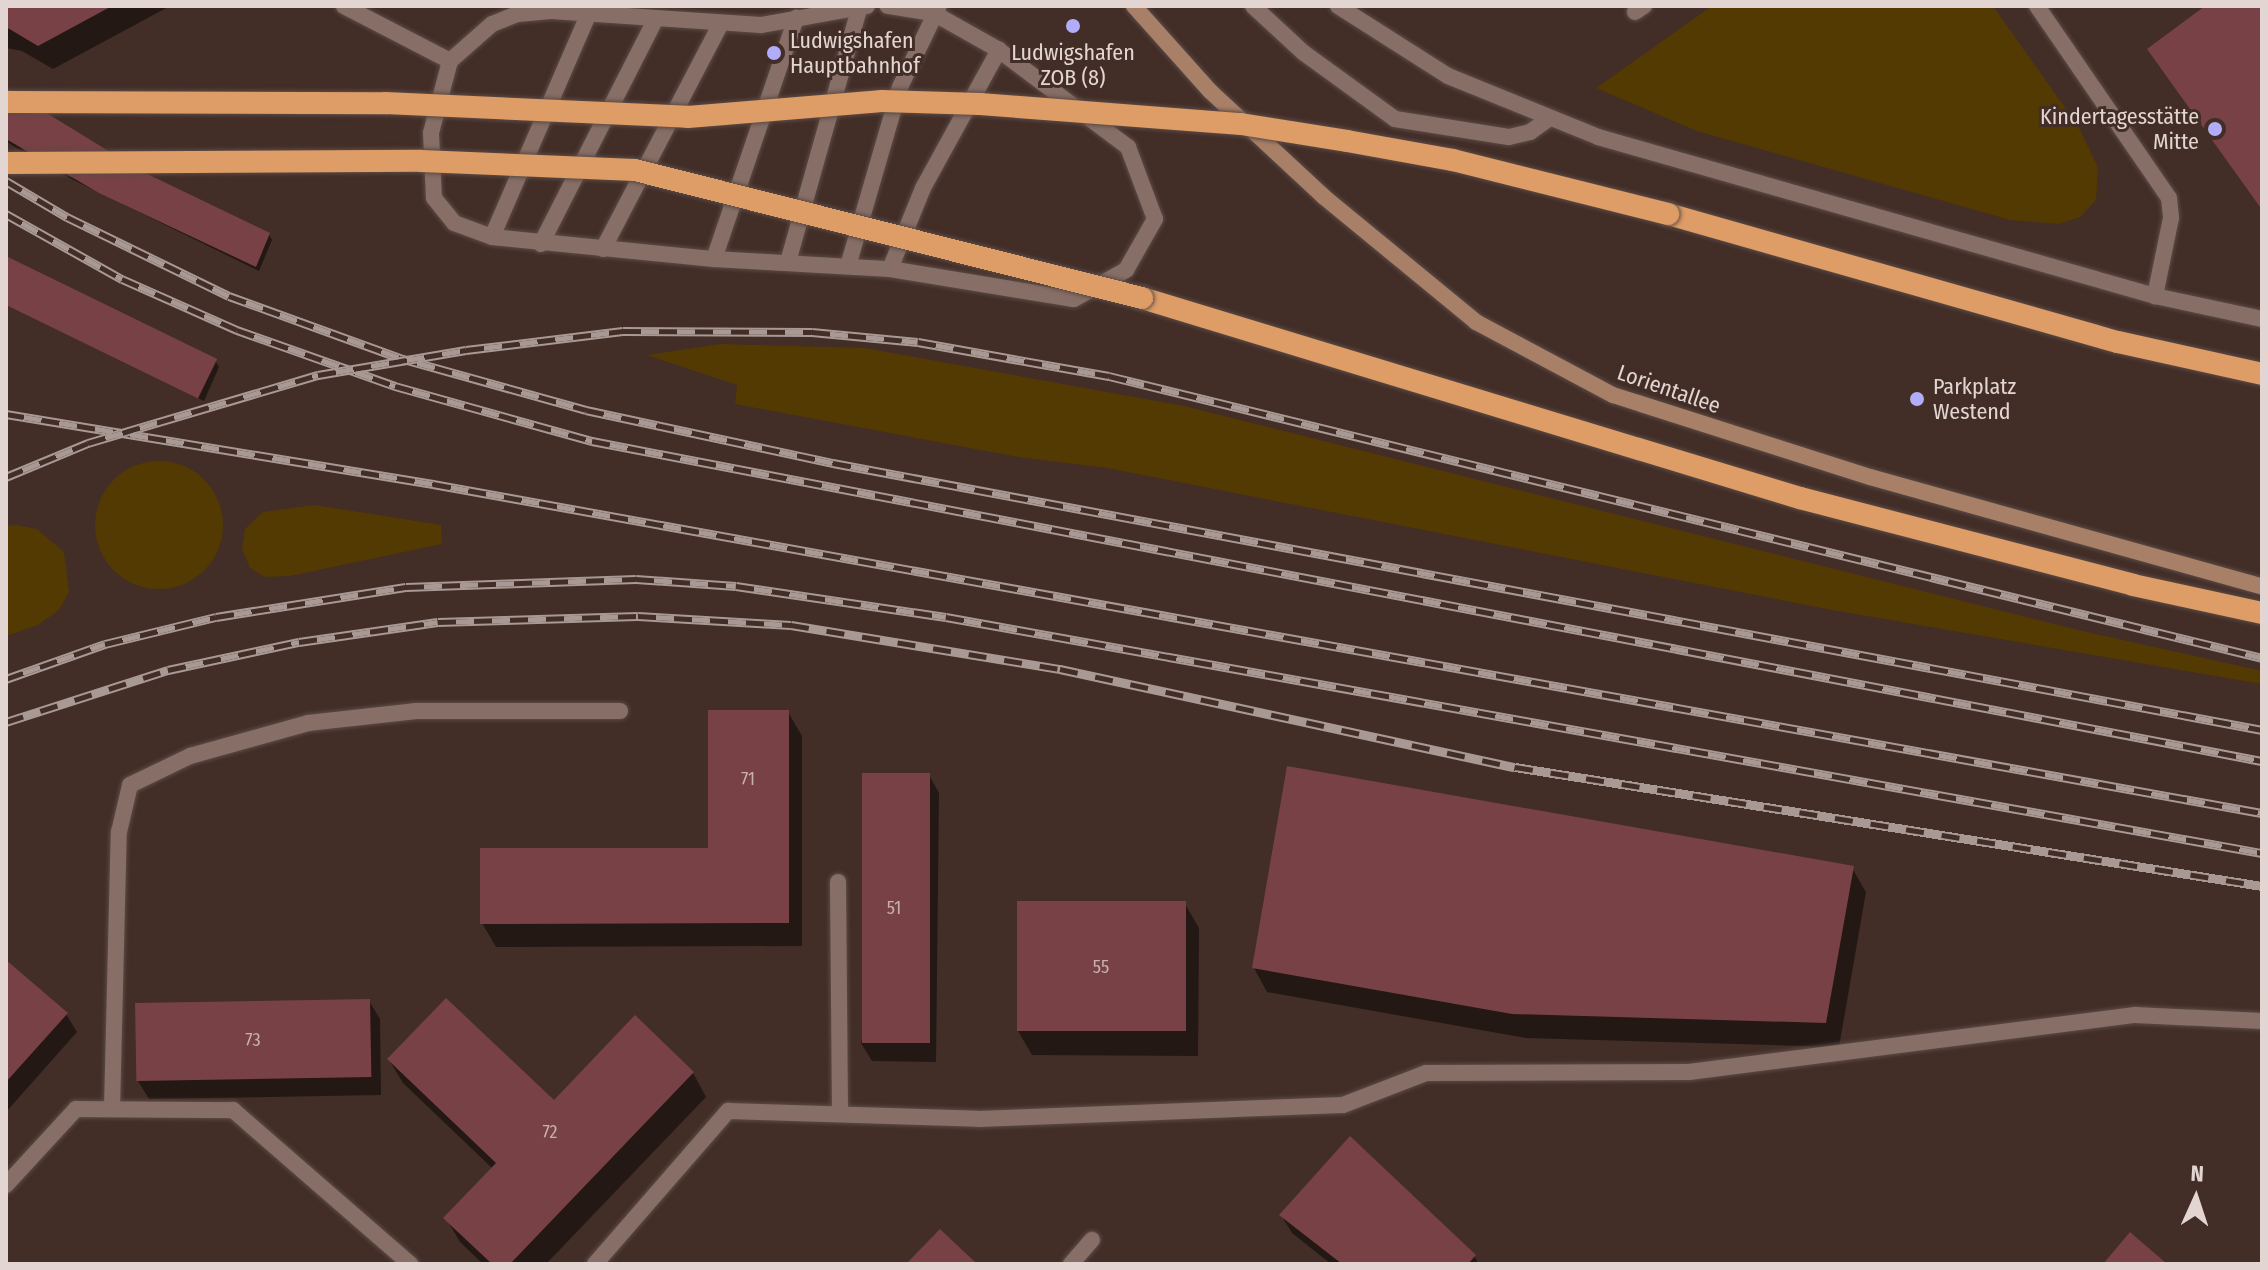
<!DOCTYPE html>
<meta charset="utf-8">
<style>
body{margin:0}
#map{position:relative;width:2268px;height:1270px;overflow:hidden;background:#422d27;font-family:"Fira Sans Condensed",sans-serif}
div>[style]{position:absolute}
[style*='--x']{left:calc(var(--x)*1px);top:calc(var(--y)*1px);width:calc(var(--w)*1px);rotate:calc(var(--a)*1deg)}
.green>*{inset:0;background:#523a02}
.round{border-radius:50%}
.shadow>*{inset:0;background:#0007}
.building>*{inset:0;background:#784146;transform-origin:0 0}
.roads{filter:drop-shadow(0 0 2px #5c4b45) drop-shadow(0 0 2px #5c4b45)}
.service>*{height:16px;margin:-8px;padding:0 8px;transform-origin:8px;border-radius:8px;background:#876f67}
.pedestrian>*{height:16px;margin:-8px;padding:0 8px;transform-origin:8px;border-radius:8px;background:#876f67}
.minor>*{height:16px;margin:-8px;padding:0 8px;transform-origin:8px;border-radius:8px;background:#876f67}
.tertiary>*{height:16px;margin:-8px;padding:0 8px;transform-origin:8px;border-radius:8px;background:#876f67}
.secondary>*{height:16px;margin:-8px;padding:0 8px;transform-origin:8px;border-radius:8px;background:#a88067}
.trunk>*{height:22px;margin:-11px;padding:0 11px;transform-origin:11px;border-radius:11px;background:#de9c66}
.rail>*{height:9px;margin-top:-4.5px;transform-origin:0;background:repeating-linear-gradient(90deg,#422d27 0 18px,#a99994 0 36px);box-sizing:border-box;border-block:2px solid #a99994}
.bridges{filter:drop-shadow(0 0 2px #5c4b45) drop-shadow(0 0 2px #5c4b45)}
.trunk-bridge>*{height:22px;margin:-11px;padding:0 11px;transform-origin:11px;border-radius:11px;background:#de9c66}
.dots>*{width:22px;height:22px;translate:-50% -50%;box-sizing:border-box;border:4px solid #422d27;border-radius:50%}
span{translate:-50% -50%;white-space:nowrap;text-align:center;line-height:1.15;-webkit-text-stroke:6px #422d27;paint-order:stroke}
.number-label{font-size:18px;color:#c8b0ae}
.number-label span{-webkit-text-stroke-width:0}
.poi-label{font-size:22px;color:#e3d5d1}
.left{translate:0 -50%;text-align:left}
.right{translate:-100% -50%;text-align:right}
.street-label{font-size:22px;color:#e3d5d1}
.frame{position:absolute;inset:0;border:8px solid #e3d5d1;pointer-events:none}
.north{position:absolute;left:2156px;top:1158px;width:80px;height:80px;-webkit-text-stroke:6px #422d27;paint-order:stroke;rotate:3deg;font-size:22px;font-weight:700;line-height:32px;text-align:center;color:#e3d5d1}
.north::after{content:'';display:block;margin:auto;width:28px;height:36px;background:#e3d5d1;clip-path:polygon(50% 0,100% 100%,50% 72%,0 100%)}
</style>
<div id="map">
<div class="green">
<div style="clip-path:polygon(1712px 6px,1993px 6px,2078px 126px,2098px 167px,2096px 200px,2080px 217px,2059px 224px,2010px 220px,1697px 131px,1596px 88px)"></div>
<div style="clip-path:polygon(721px 344px,865px 348px,1184px 406px,2078px 630px,2262px 671px,2262px 684px,1832px 610px,1107px 468px,1018px 457px,735px 404px,737px 385px,647px 355px)"></div>
<div class="round" style="left:95px;top:461px;width:128px;height:128px"></div>
<div style="clip-path:polygon(315px 505px,441px 525px,442px 544px,290px 576px,265px 577px,250px 568px,242px 549px,245px 529px,263px 512px)"></div>
<div style="clip-path:polygon(17px 525px,37px 529px,64px 552px,69px 592px,59px 610px,38px 625px,6px 636px,6px 526px)"></div>
</div>
<div class="shadow">
<div style="clip-path:polygon(6px 6px,170px 6px,53px 69px,22px 51px,6px 48px)"></div>
<div style="clip-path:polygon(2208px 6px,2262px 6px,2262px 208px,2153px 55px)"></div>
<div style="clip-path:polygon(6px 89px,140px 172px,269px 234px,272px 240px,259px 271px,39px 163px,6px 141px)"></div>
<div style="clip-path:polygon(6px 259px,216px 362px,219px 367px,204px 401px,6px 301px)"></div>
<div style="clip-path:polygon(788px 712px,802px 736px,802px 946px,496px 947px,482px 923px,710px 850px)"></div>
<div style="clip-path:polygon(929px 775px,939px 793px,936px 1062px,872px 1061px,861px 1043px)"></div>
<div style="clip-path:polygon(1852px 868px,1866px 892px,1839px 1047px,1526px 1038px,1267px 992px,1254px 968px)"></div>
<div style="clip-path:polygon(1185px 904px,1199px 928px,1198px 1056px,1032px 1055px,1018px 1031px)"></div>
<div style="clip-path:polygon(6px 963px,66px 1014px,77px 1032px,6px 1112px)"></div>
<div style="clip-path:polygon(369px 1001px,380px 1019px,381px 1095px,149px 1099px,138px 1081px)"></div>
<div style="clip-path:polygon(389px 1060px,554px 1103px,693px 1073px,706px 1097px,546px 1264px,483px 1264px,460px 1242px,446px 1218px,493px 1169px,403px 1083px)"></div>
<div style="clip-path:polygon(1281px 1215px,1474px 1256px,1479px 1264px,1331px 1264px,1292px 1233px)"></div>
</div>
<div class="building">
<div style="clip-path:polygon(6px 6px,112px 6px,38px 46px,6px 27px)"></div>
<div style="clip-path:polygon(2205px 6px,2262px 6px,2260px 207px,2147px 49px)"></div>
<div style="clip-path:polygon(6px 88px,141px 171px,270px 233px,256px 267px,99px 193px,6px 139px)"></div>
<div style="left:6px;top:256px;width:235px;height:44px;rotate:26deg"></div>
<div style="clip-path:polygon(708px 710px,789px 710px,789px 923px,480px 924px,480px 848px,708px 848px)"></div>
<div style="clip-path:polygon(1287px 766px,1854px 866px,1826px 1023px,1512px 1014px,1252px 968px)"></div>
<div style="left:862px;top:773px;width:68px;height:270px"></div>
<div style="left:1017px;top:901px;width:169px;height:130px"></div>
<div style="clip-path:polygon(6px 960px,68px 1013px,6px 1082px)"></div>
<div style="clip-path:polygon(446px 998px,554px 1100px,635px 1015px,694px 1072px,510px 1264px,492px 1264px,443px 1218px,496px 1163px,387px 1059px)"></div>
<div style="left:370px;top:999px;width:78px;height:235px;rotate:89deg"></div>
<div style="clip-path:polygon(1350px 1136px,1476px 1255px,1468px 1264px,1342px 1264px,1279px 1215px)"></div>
<div style="clip-path:polygon(940px 1229px,977px 1264px,906px 1264px)"></div>
<div style="clip-path:polygon(2130px 1232px,2167px 1264px,2103px 1264px)"></div>
</div>
<div class="roads">
<div class="service">
<div style="--x:867;--y:6;--w:108;--a:169.8"></div>
<div style="--x:761;--y:25;--w:210;--a:-176.2"></div>
<div style="--x:551;--y:11;--w:34;--a:175"></div>
<div style="--x:517;--y:14;--w:27;--a:158"></div>
<div style="--x:492;--y:24;--w:56;--a:138.6"></div>
<div style="--x:450;--y:61;--w:74;--a:104.8"></div>
<div style="--x:431;--y:133;--w:65;--a:87.4"></div>
<div style="--x:434;--y:198;--w:32;--a:51"></div>
<div style="--x:454;--y:223;--w:40;--a:20.2"></div>
<div style="--x:492;--y:237;--w:223;--a:5.7"></div>
<div style="--x:714;--y:259;--w:176;--a:3.3"></div>
<div style="--x:890;--y:269;--w:186;--a:9.3"></div>
<div style="--x:1074;--y:299;--w:60;--a:-29.1"></div>
<div style="--x:1126;--y:270;--w:59;--a:-60.4"></div>
<div style="--x:1155;--y:219;--w:77;--a:-110.6"></div>
<div style="--x:1128;--y:147;--w:161;--a:-143.1"></div>
<div style="--x:999;--y:50;--w:76;--a:-150.7"></div>
<div style="--x:933;--y:13;--w:46;--a:-171.2"></div>
<div style="--x:1253;--y:6;--w:69;--a:42.7"></div>
<div style="--x:1304;--y:53;--w:112;--a:36"></div>
<div style="--x:1395;--y:119;--w:115;--a:9"></div>
<div style="--x:1509;--y:137;--w:22;--a:-13"></div>
<div style="--x:1530;--y:132;--w:24;--a:-35"></div>
<div style="--x:492;--y:237;--w:244;--a:-66.6"></div>
<div style="--x:541;--y:244;--w:251;--a:-63"></div>
<div style="--x:603;--y:249;--w:255;--a:-62.4"></div>
<div style="--x:714;--y:259;--w:255;--a:-71.2"></div>
<div style="--x:788;--y:262;--w:263;--a:-74.3"></div>
<div style="--x:848;--y:266;--w:186;--a:-73.8"></div>
<div style="--x:900;--y:87;--w:88;--a:-64.3"></div>
<div style="--x:890;--y:269;--w:87;--a:-67.8"></div>
<div style="--x:923;--y:188;--w:158;--a:-61.2"></div>
<div style="--x:838;--y:882;--w:231;--a:89.5"></div>
<div style="--x:112;--y:1109;--w:277;--a:-88.6"></div>
<div style="--x:119;--y:832;--w:48;--a:-76.8"></div>
<div style="--x:130;--y:785;--w:67;--a:-25.8"></div>
<div style="--x:190;--y:756;--w:123;--a:-15.6"></div>
<div style="--x:308;--y:723;--w:109;--a:-6.3"></div>
<div style="--x:416;--y:711;--w:204;--a:0"></div>
<div style="--x:6;--y:1185;--w:103;--a:-47.4"></div>
<div style="--x:76;--y:1109;--w:157;--a:0.4"></div>
<div style="--x:233;--y:1110;--w:235;--a:41"></div>
<div style="--x:595;--y:1264;--w:203;--a:-49"></div>
<div style="--x:728;--y:1111;--w:250;--a:1.8"></div>
<div style="--x:978;--y:1119;--w:365;--a:-2.2"></div>
<div style="--x:1343;--y:1105;--w:89;--a:-21.1"></div>
<div style="--x:1426;--y:1073;--w:263;--a:-0.2"></div>
<div style="--x:1689;--y:1072;--w:450;--a:-7.3"></div>
<div style="--x:2135;--y:1015;--w:127;--a:2.7"></div>
<div style="--x:1071;--y:1264;--w:32;--a:-49"></div>
</div>
<div class="pedestrian">
<div style="--x:344;--y:6;--w:119;--a:27.4"></div>
</div>
<div class="minor">
<div style="--x:2037;--y:6;--w:233;--a:55.5"></div>
<div style="--x:2169;--y:198;--w:20;--a:84"></div>
<div style="--x:2171;--y:218;--w:80;--a:101.6"></div>
<div style="--x:1635;--y:12;--w:11;--a:-34"></div>
</div>
<div class="tertiary">
<div style="--x:1338;--y:6;--w:130;--a:32.5"></div>
<div style="--x:1448;--y:76;--w:162;--a:22.1"></div>
<div style="--x:1598;--y:137;--w:579;--a:15.93"></div>
<div style="--x:2155;--y:296;--w:109;--a:12.1"></div>
</div>
<div class="secondary">
<div style="--x:1134;--y:6;--w:114;--a:48.2"></div>
<div style="--x:1210;--y:91;--w:156;--a:42.9"></div>
<div style="--x:1324;--y:197;--w:197;--a:39.4"></div>
<div style="--x:1476;--y:322;--w:155;--a:28.1"></div>
<div style="--x:1613;--y:395;--w:270;--a:17.7"></div>
<div style="--x:1870;--y:477;--w:406;--a:15.6"></div>
</div>
<div class="trunk">
<div style="--x:1668;--y:214;--w:468;--a:15.9"></div>
<div style="--x:2118;--y:342;--w:148;--a:12.5"></div>
<div style="--x:1142;--y:298;--w:688;--a:16.91"></div>
<div style="--x:1800;--y:498;--w:344;--a:14.6"></div>
<div style="--x:2133;--y:585;--w:132;--a:12.2"></div>
</div>
</div>
<div class="rail">
<div style="--x:6;--y:181;--w:71;--a:30.5"></div>
<div style="--x:67;--y:217;--w:180;--a:26"></div>
<div style="--x:229;--y:296;--w:182;--a:19.9"></div>
<div style="--x:400;--y:358;--w:193;--a:15.6"></div>
<div style="--x:586;--y:410;--w:253;--a:12.1"></div>
<div style="--x:833;--y:463;--w:1454;--a:10.58"></div>
<div style="--x:6;--y:214;--w:133;--a:29.3"></div>
<div style="--x:122;--y:279;--w:126;--a:23.9"></div>
<div style="--x:237;--y:330;--w:168;--a:19.5"></div>
<div style="--x:395;--y:386;--w:205;--a:15.6"></div>
<div style="--x:592;--y:441;--w:1700;--a:10.85"></div>
<div style="--x:6;--y:414;--w:433;--a:9.3"></div>
<div style="--x:433;--y:484;--w:1858;--a:10.2"></div>
<div style="--x:6;--y:477;--w:89;--a:-22.5"></div>
<div style="--x:88;--y:443;--w:240;--a:-16.5"></div>
<div style="--x:318;--y:375;--w:150;--a:-9.6"></div>
<div style="--x:466;--y:350;--w:158;--a:-6.9"></div>
<div style="--x:623;--y:331;--w:189;--a:0.3"></div>
<div style="--x:812;--y:332;--w:106;--a:5.4"></div>
<div style="--x:918;--y:342;--w:194;--a:10.1"></div>
<div style="--x:1109;--y:376;--w:1187;--a:13.74"></div>
<div style="--x:6;--y:679;--w:105;--a:-19.5"></div>
<div style="--x:105;--y:644;--w:114;--a:-13.7"></div>
<div style="--x:216;--y:617;--w:192;--a:-9"></div>
<div style="--x:406;--y:587;--w:230;--a:-2"></div>
<div style="--x:636;--y:579;--w:100;--a:4"></div>
<div style="--x:736;--y:586;--w:212;--a:8.4"></div>
<div style="--x:946;--y:617;--w:1337;--a:10.17"></div>
<div style="--x:6;--y:722;--w:170;--a:-17.8"></div>
<div style="--x:168;--y:670;--w:134;--a:-12.1"></div>
<div style="--x:299;--y:642;--w:140;--a:-8.2"></div>
<div style="--x:438;--y:622;--w:200;--a:-1.7"></div>
<div style="--x:638;--y:616;--w:153;--a:3.4"></div>
<div style="--x:791;--y:625;--w:273;--a:9.3"></div>
<div style="--x:1060;--y:669;--w:465;--a:12.2"></div>
<div style="--x:1515;--y:767;--w:756;--a:9.05"></div>
</div>
<div class="bridges">
<div class="trunk-bridge">
<div style="--x:6;--y:102;--w:379;--a:0.2"></div>
<div style="--x:385;--y:103;--w:303;--a:2.6"></div>
<div style="--x:688;--y:117;--w:195;--a:-4.7"></div>
<div style="--x:882;--y:101;--w:98;--a:1.8"></div>
<div style="--x:980;--y:104;--w:262;--a:4.4"></div>
<div style="--x:1241;--y:124;--w:107;--a:9.1"></div>
<div style="--x:1347;--y:141;--w:108;--a:10.2"></div>
<div style="--x:1453;--y:160;--w:222;--a:14.1"></div>
<div style="--x:6;--y:163;--w:415;--a:-0.3"></div>
<div style="--x:421;--y:161;--w:214;--a:2.4"></div>
<div style="--x:635;--y:170;--w:523;--a:14.17"></div>
</div>
</div>
<div class="dots">
<div style="left:1073px;top:26px;background:#b2adfa"></div>
<div style="left:774px;top:53px;background:#b2adfa"></div>
<div style="left:2215px;top:129px;background:#b2adfa"></div>
<div style="left:1917px;top:399px;background:#b2adfa"></div>
</div>
<div class="number-label">
<span style="left:748px;top:779px">71</span>
<span style="left:894px;top:908px">51</span>
<span style="left:1101px;top:967px">55</span>
<span style="left:253px;top:1040px">73</span>
<span style="left:550px;top:1132px">72</span>
</div>
<div class="poi-label">
<span class="left" style="left:790px;top:53px">Ludwigshafen<br>Hauptbahnhof</span>
<span style="left:1073px;top:65px">Ludwigshafen<br>ZOB (8)</span>
<span class="right" style="left:2199px;top:129px">Kindertagesstätte<br>Mitte</span>
<span class="left" style="left:1933px;top:399px">Parkplatz<br>Westend</span>
</div>
<div class="street-label">
<span style="left:1669px;top:389px;rotate:19deg">Lorientallee</span>
</div>
<div class="frame"></div>
<div class="north">N</div>
</div>
